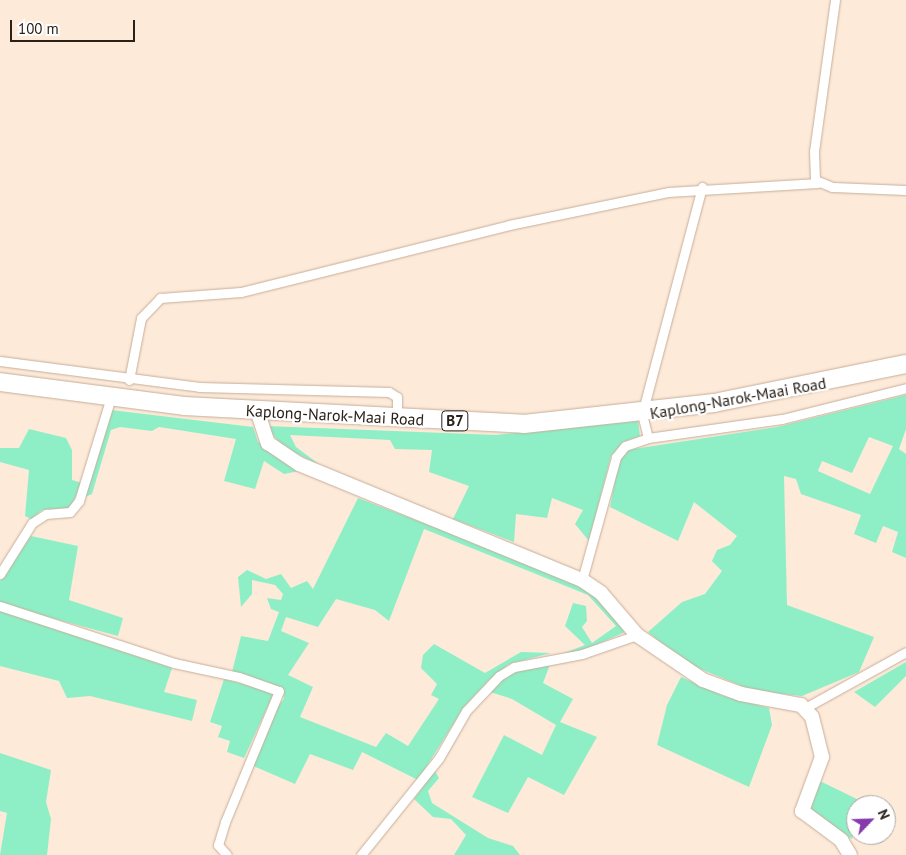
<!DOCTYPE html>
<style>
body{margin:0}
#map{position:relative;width:906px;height:855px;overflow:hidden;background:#feead9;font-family:"PT Sans",sans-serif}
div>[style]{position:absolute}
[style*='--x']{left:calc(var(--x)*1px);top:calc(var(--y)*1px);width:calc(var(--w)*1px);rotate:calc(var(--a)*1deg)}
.green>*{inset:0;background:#8eefc6}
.roads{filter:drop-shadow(0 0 1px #c5ae9a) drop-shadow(0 0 1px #c5ae9a)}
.street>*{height:9px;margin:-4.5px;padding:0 4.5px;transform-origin:4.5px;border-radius:4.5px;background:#fff}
.secondary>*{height:14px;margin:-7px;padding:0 7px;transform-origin:7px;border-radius:7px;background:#fff}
.highway>*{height:18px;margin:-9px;padding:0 9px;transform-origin:9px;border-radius:9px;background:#fff}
span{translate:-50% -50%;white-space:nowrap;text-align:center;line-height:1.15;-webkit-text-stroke:4.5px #fff;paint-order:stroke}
.shield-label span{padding:1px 4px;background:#fff;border:1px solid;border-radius:4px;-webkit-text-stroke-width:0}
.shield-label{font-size:15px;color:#2a2119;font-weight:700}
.street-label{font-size:16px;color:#2a2119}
.north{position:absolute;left:846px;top:795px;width:50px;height:50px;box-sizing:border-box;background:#fff;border:1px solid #aaa6a3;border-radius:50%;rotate:66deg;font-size:14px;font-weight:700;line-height:20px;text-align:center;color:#2a2119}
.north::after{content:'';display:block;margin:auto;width:18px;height:22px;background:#863aac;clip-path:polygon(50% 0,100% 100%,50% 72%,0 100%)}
.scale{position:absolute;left:10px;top:20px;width:125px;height:22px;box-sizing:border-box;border:2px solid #2a2119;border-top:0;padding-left:6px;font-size:15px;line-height:18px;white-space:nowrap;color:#2a2119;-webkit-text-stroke:4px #fff;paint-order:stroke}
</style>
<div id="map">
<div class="green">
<div style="clip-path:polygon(evenodd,906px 395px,906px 429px,899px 449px,906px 454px,906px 558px,892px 552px,898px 532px,883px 526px,876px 543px,854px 534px,861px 515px,801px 494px,796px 479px,784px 476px,787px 605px,874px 637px,859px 672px,802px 696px,754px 691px,686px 663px,648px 632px,682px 602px,705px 594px,722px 571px,712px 561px,717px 550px,730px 545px,737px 536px,694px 502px,678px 541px,610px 507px,619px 459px,627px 450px,777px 427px,906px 395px,869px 437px,893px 446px,870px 494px,818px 471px,822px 461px,852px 473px,869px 437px)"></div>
<div style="clip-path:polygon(111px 410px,253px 427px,258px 442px,299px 471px,284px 474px,264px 461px,255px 489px,224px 481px,236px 439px,159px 427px,152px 431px,120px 427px,111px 430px,92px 494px,85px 497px)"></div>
<div style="clip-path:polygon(638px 421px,640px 436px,623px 442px,611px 456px,589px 541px,575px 524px,583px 510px,552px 498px,547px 518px,516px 514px,514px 542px,453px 519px,469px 486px,429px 472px,432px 450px,395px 449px,390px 440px,290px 435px,296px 447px,320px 465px,283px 447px,266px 426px,496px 435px)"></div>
<div style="clip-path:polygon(29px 429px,66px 438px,72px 450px,72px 480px,82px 483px,70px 508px,42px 510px,31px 519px,25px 516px,29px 470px,0 462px,0 448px,19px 448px)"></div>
<div style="clip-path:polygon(358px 498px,581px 583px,622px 622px,625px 632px,582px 651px,562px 654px,585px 645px,565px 626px,573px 603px,586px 606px,587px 621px,582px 627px,592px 643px,616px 626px,588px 595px,424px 529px,389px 621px,375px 610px,336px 599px,318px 627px,286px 617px,281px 631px,309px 643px,288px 675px,313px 687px,300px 717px,376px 747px,386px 733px,408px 746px,439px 699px,431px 695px,437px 684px,421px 668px,423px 655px,434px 644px,485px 673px,521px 652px,551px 653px,509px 664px,488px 681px,464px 707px,418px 780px,362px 752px,353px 770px,310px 754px,295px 784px,249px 764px,267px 719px,284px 699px,283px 691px,232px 672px,241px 636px,268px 641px,279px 612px,271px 609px,267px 598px,281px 600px,283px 594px,275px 585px,252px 580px,252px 594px,241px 607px,238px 577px,247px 570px,266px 579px,281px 574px,291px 588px,307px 581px,313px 589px)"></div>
<div style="clip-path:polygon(31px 536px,78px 546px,69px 600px,123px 618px,118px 636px,0 604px,0 581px)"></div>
<div style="clip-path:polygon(0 611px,172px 668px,164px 692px,197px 700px,192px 721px,90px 696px,67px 698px,59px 681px,0 666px)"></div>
<div style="clip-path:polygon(551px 662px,543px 683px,573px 699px,560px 722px,597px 737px,564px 795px,528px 777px,508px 813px,472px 797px,504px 735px,542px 755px,556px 725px,512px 699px,487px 691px,512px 671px)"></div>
<div style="clip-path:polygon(906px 662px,906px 676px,875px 707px,854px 692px)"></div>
<div style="clip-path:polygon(681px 677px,724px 696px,769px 708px,772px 725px,749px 787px,657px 745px,667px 705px)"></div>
<div style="clip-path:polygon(224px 679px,274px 693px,244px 758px,227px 752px,230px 741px,218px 737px,222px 726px,210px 722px)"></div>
<div style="clip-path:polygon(0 753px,51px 770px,46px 802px,51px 819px,47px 855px,0 855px,7px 813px,0 811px)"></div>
<div style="clip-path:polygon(435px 771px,439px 778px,428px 791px,432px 803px,488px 838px,513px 846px,520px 855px,454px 855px,466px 835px,451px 819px,433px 817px,414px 799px)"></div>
<div style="clip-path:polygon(820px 781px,869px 805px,856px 805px,852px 839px,808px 814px)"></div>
</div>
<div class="roads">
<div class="street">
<div style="--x:835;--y:0;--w:152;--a:97.9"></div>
<div style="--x:814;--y:151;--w:29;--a:88"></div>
<div style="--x:815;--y:180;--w:18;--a:22"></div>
<div style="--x:832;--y:187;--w:74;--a:2.3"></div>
<div style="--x:0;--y:361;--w:201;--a:7.4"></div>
<div style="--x:199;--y:387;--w:190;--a:1.5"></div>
<div style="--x:389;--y:392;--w:9;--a:32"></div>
<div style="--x:397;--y:397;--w:21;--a:90"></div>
<div style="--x:129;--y:380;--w:63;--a:-79"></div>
<div style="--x:141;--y:318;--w:28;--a:-46"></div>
<div style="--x:160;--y:298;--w:81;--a:-4.2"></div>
<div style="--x:241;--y:292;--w:276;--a:-14"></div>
<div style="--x:509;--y:225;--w:162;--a:-11.7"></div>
<div style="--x:668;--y:192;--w:150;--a:-3.4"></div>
<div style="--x:648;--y:438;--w:25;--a:-104"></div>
<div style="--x:642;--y:414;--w:235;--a:-75.2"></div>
<div style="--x:0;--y:574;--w:60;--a:-57.9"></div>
<div style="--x:32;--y:523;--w:17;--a:-33"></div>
<div style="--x:46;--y:514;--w:24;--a:-5"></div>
<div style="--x:70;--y:512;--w:14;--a:-51"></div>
<div style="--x:79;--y:501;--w:106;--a:-72.9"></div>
<div style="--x:582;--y:580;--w:128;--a:-74.5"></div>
<div style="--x:616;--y:457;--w:14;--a:-51"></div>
<div style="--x:625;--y:446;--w:24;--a:-19"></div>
<div style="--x:648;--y:438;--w:135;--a:-8.1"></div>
<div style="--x:782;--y:419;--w:128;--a:-14"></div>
<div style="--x:0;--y:606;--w:183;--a:18.1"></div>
<div style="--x:174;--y:663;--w:66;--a:12.2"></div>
<div style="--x:239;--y:677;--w:42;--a:19.3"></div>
<div style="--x:279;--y:691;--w:142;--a:112.4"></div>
<div style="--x:225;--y:822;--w:24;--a:107"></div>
<div style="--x:218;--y:845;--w:13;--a:48"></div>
<div style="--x:805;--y:708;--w:115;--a:-29"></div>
<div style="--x:361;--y:855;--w:124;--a:-51.2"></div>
<div style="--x:439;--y:758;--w:54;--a:-60.1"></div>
<div style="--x:466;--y:711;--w:48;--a:-46.7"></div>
<div style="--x:499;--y:676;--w:17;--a:-31"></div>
<div style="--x:514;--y:667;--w:69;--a:-10.8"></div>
<div style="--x:582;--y:654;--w:58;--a:-19.1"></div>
</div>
<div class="secondary">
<div style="--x:257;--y:410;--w:35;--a:72"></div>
<div style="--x:268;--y:443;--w:37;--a:34"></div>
<div style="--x:299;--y:464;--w:306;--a:22.3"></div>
<div style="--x:582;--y:580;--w:23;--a:34"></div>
<div style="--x:601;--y:593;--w:55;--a:49.4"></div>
<div style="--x:637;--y:635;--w:80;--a:34.3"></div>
<div style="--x:703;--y:680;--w:40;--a:20.2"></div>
<div style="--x:741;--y:694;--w:61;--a:10.4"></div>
<div style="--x:801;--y:705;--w:16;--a:47"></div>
<div style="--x:812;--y:717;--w:41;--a:76"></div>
<div style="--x:822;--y:757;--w:58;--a:110.3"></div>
<div style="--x:802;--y:811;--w:49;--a:36.6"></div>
<div style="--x:841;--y:840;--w:17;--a:59"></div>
</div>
<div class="highway">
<div style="--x:0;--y:382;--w:186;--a:7.4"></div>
<div style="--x:184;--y:406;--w:340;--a:3"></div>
<div style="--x:524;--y:424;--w:191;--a:-6.3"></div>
<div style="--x:714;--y:403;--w:196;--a:-11.5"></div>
</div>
</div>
<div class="shield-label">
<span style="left:455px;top:421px">B7</span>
</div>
<div class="street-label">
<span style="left:738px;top:398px;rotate:-10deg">Kaplong-Narok-Maai Road</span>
<span style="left:335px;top:415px;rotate:3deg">Kaplong-Narok-Maai Road</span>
</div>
<div class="north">N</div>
<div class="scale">100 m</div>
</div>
